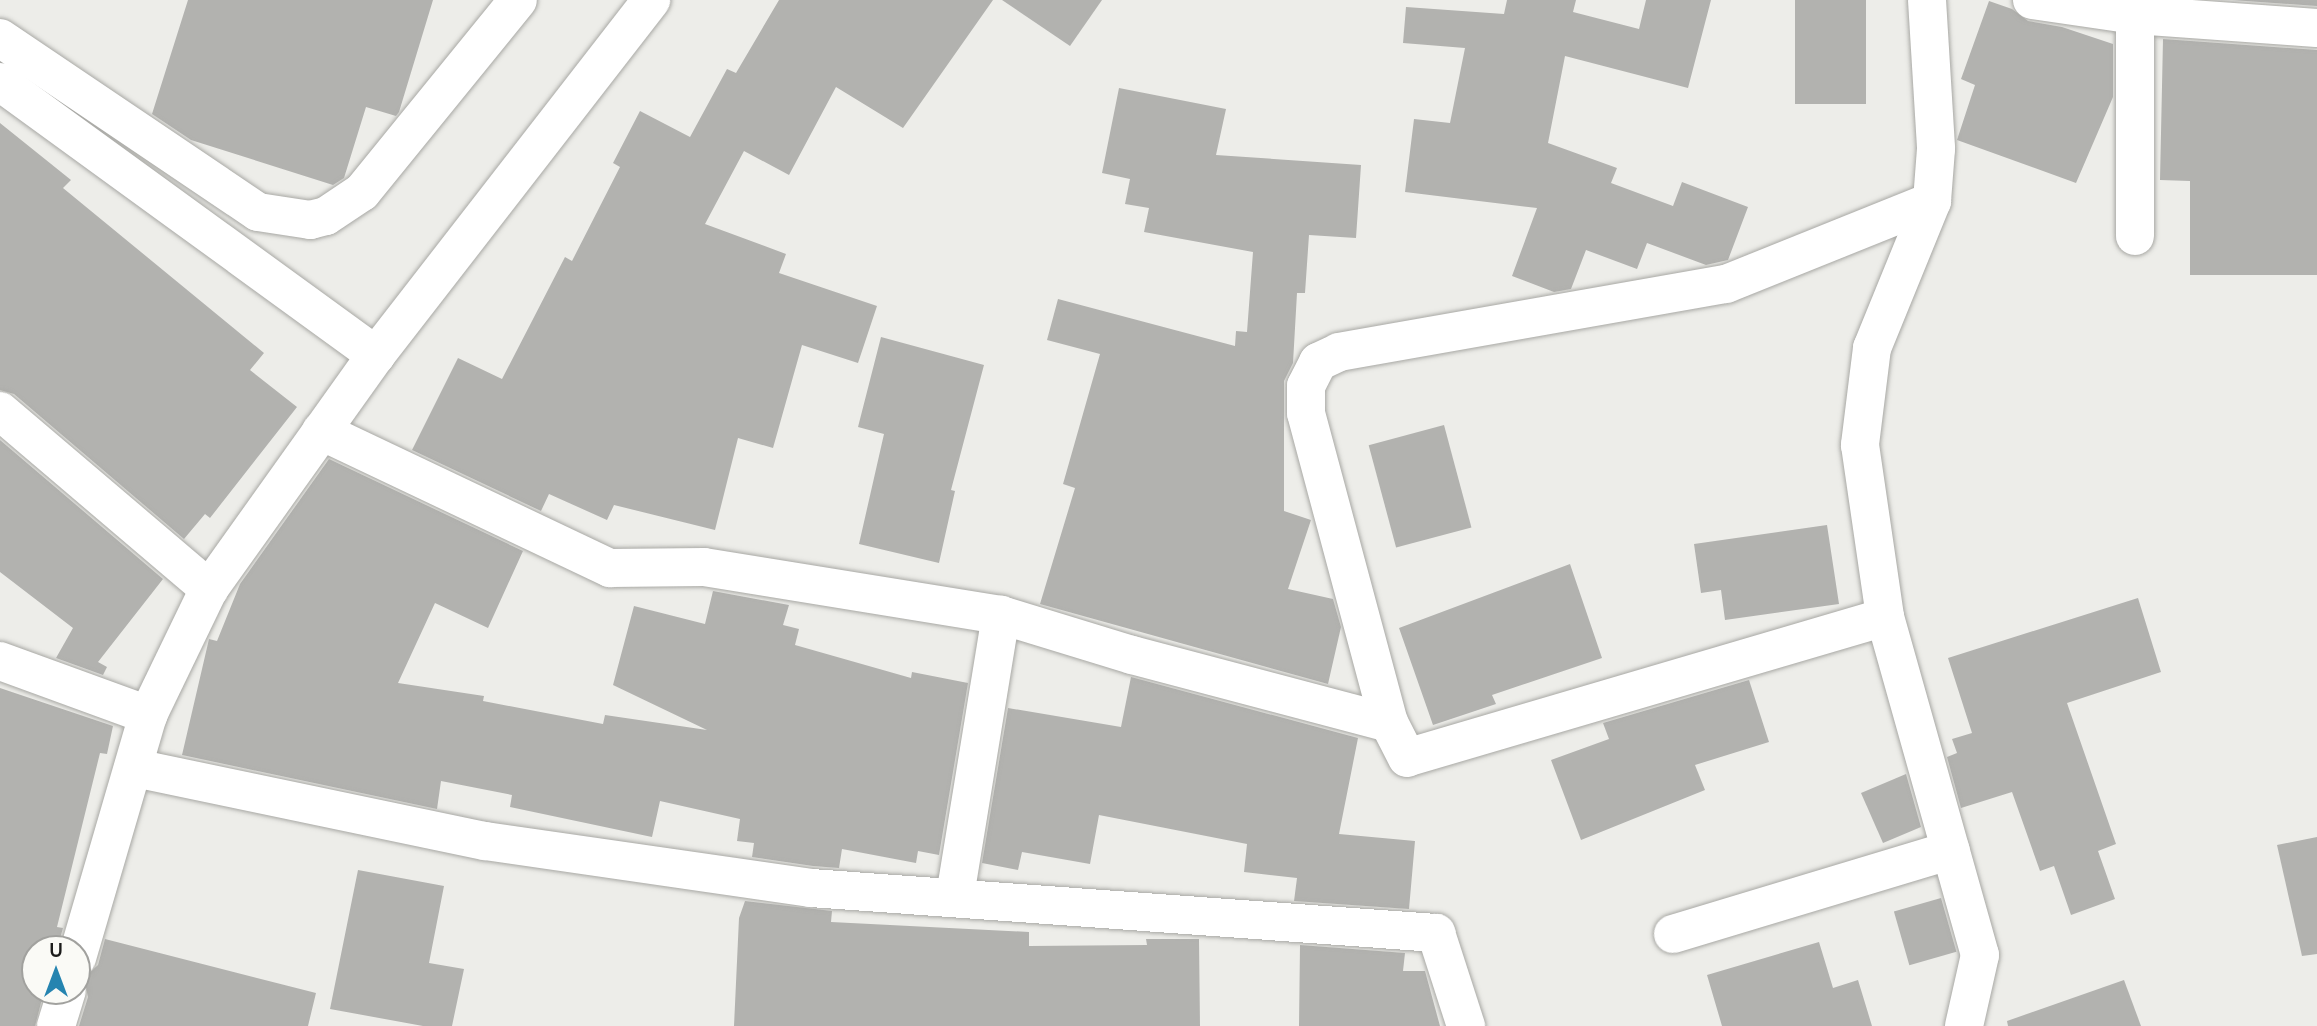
<!DOCTYPE html>
<style>
body{margin:0}
#map{position:relative;width:2317px;height:1026px;overflow:hidden;background:#edede9;font-family:Cabin,sans-serif}
div>[style]{position:absolute}
[style*='--x']{left:calc(var(--x)*1px);top:calc(var(--y)*1px);width:calc(var(--w)*1px);rotate:calc(var(--a)*1deg)}
.building>*{inset:0;background:#b2b2af;transform-origin:0 0}
.roads{filter:drop-shadow(0 0 2px #a8a8a4) drop-shadow(0 0 2px #a8a8a4)}
.minor>*{height:38px;margin:-19px;padding:0 19px;transform-origin:19px;border-radius:19px;background:#fff}
span{translate:-50% -50%;white-space:nowrap;text-align:center;line-height:1.15;-webkit-text-stroke:6px #fafaf6;paint-order:stroke}
.north{position:absolute;left:21px;top:935px;width:70px;height:70px;box-sizing:border-box;background:#fafaf6;border:2px solid #a1a19e;border-radius:50%;rotate:0deg;font-size:19px;font-weight:700;line-height:28px;text-align:center;color:#1c1c1b}
.north::after{content:'';display:block;margin:auto;width:24px;height:32px;background:#2584b0;clip-path:polygon(50% 0,100% 100%,50% 72%,0 100%)}
</style>
<div id="map">
<div class="building">
<div style="clip-path:polygon(188px 0,433px 0,399px 112px,396px 116px,366px 107px,344px 178px,333px 185px,191px 140px,152px 114px)"></div>
<div style="clip-path:polygon(779px 0,993px 0,903px 128px,836px 87px,789px 175px,744px 151px,705px 224px,786px 254px,779px 273px,877px 306px,858px 363px,802px 345px,773px 448px,738px 438px,715px 530px,614px 505px,607px 520px,549px 494px,541px 511px,412px 450px,458px 358px,502px 379px,565px 257px,572px 261px,620px 167px,613px 163px,640px 111px,690px 137px,727px 69px,736px 73px)"></div>
<div style="clip-path:polygon(1002px 0,1102px 0,1070px 46px)"></div>
<div style="clip-path:polygon(1507px 0,1576px 0,1573px 12px,1639px 29px,1646px 0,1711px 0,1688px 88px,1565px 56px,1548px 143px,1617px 168px,1611px 183px,1673px 206px,1682px 182px,1748px 207px,1728px 260px,1706px 265px,1647px 243px,1637px 269px,1586px 250px,1571px 289px,1554px 292px,1512px 276px,1537px 208px,1405px 192px,1414px 119px,1450px 123px,1465px 48px,1403px 43px,1406px 7px,1504px 14px)"></div>
<div style="left:1795px;top:0;width:71px;height:104px"></div>
<div style="clip-path:polygon(2232px 0,2317px 0,2317px 6px)"></div>
<div style="clip-path:polygon(1989px 1px,2012px 9px,2028px 21px,2062px 27px,2113px 44px,2113px 97px,2076px 183px,1957px 140px,1975px 85px,1961px 79px)"></div>
<div style="clip-path:polygon(2163px 39px,2317px 50px,2317px 275px,2190px 275px,2190px 181px,2160px 180px)"></div>
<div style="clip-path:polygon(1119px 88px,1226px 109px,1216px 155px,1361px 165px,1356px 238px,1309px 235px,1305px 293px,1297px 293px,1293px 363px,1284px 381px,1284px 511px,1311px 520px,1288px 589px,1333px 599px,1341px 627px,1328px 684px,1040px 604px,1075px 488px,1063px 484px,1100px 354px,1047px 340px,1058px 299px,1235px 346px,1236px 331px,1247px 332px,1253px 252px,1144px 232px,1149px 208px,1125px 204px,1130px 179px,1102px 173px)"></div>
<div style="clip-path:polygon(0 123px,71px 180px,63px 188px,264px 353px,250px 370px,297px 407px,210px 518px,205px 514px,184px 539px,14px 394px,0 390px)"></div>
<div style="clip-path:polygon(881px 337px,984px 365px,951px 490px,955px 491px,939px 563px,859px 544px,884px 434px,858px 427px)"></div>
<div style="left:1444px;top:425px;width:106px;height:78px;rotate:75deg"></div>
<div style="clip-path:polygon(0 440px,163px 579px,98px 662px,107px 667px,103px 675px,56px 658px,73px 628px,0 572px)"></div>
<div style="clip-path:polygon(329px 459px,523px 551px,488px 628px,435px 603px,398px 683px,484px 696px,483px 701px,603px 724px,605px 715px,707px 730px,613px 685px,634px 606px,705px 624px,713px 591px,789px 605px,783px 625px,799px 629px,795px 645px,911px 678px,912px 672px,968px 683px,939px 855px,918px 851px,916px 863px,842px 849px,839px 868px,813px 866px,752px 857px,754px 843px,737px 841px,740px 819px,660px 801px,652px 837px,510px 807px,512px 795px,441px 781px,437px 809px,182px 755px,209px 639px,217px 641px,240px 584px)"></div>
<div style="clip-path:polygon(1827px 525px,1839px 604px,1725px 620px,1721px 590px,1701px 593px,1694px 544px)"></div>
<div style="clip-path:polygon(1570px 564px,1602px 658px,1492px 695px,1496px 704px,1433px 725px,1399px 628px)"></div>
<div style="clip-path:polygon(2138px 598px,2161px 672px,2067px 703px,2116px 844px,2098px 851px,2115px 899px,2071px 915px,2054px 866px,2040px 871px,2012px 792px,1961px 808px,1947px 757px,1957px 753px,1952px 739px,1972px 733px,1948px 658px)"></div>
<div style="clip-path:polygon(1131px 677px,1358px 738px,1339px 834px,1415px 841px,1409px 909px,1294px 901px,1297px 878px,1244px 872px,1247px 844px,1099px 815px,1090px 864px,1022px 852px,1018px 870px,982px 863px,1008px 708px,1121px 727px)"></div>
<div style="clip-path:polygon(1749px 680px,1769px 742px,1695px 765px,1705px 790px,1581px 840px,1551px 760px,1609px 739px,1603px 723px)"></div>
<div style="clip-path:polygon(0 688px,113px 726px,107px 754px,100px 753px,57px 927px,63px 928px,57px 949px,35px 949px,35px 991px,44px 991px,35px 1026px,0 1026px)"></div>
<div style="clip-path:polygon(1906px 774px,1921px 827px,1883px 843px,1861px 793px)"></div>
<div style="clip-path:polygon(2317px 837px,2317px 954px,2302px 956px,2277px 845px)"></div>
<div style="clip-path:polygon(358px 870px,444px 886px,429px 963px,464px 969px,452px 1026px,423px 1026px,330px 1009px)"></div>
<div style="left:1941px;top:898px;width:56px;height:49px;rotate:74deg"></div>
<div style="clip-path:polygon(745px 901px,832px 911px,831px 922px,1029px 932px,1029px 946px,1147px 945px,1146px 939px,1199px 939px,1200px 1026px,734px 1026px,739px 918px)"></div>
<div style="clip-path:polygon(105px 939px,316px 993px,308px 1026px,79px 1026px,88px 997px,84px 978px,98px 965px)"></div>
<div style="clip-path:polygon(1819px 942px,1833px 988px,1858px 980px,1872px 1026px,1722px 1026px,1707px 975px)"></div>
<div style="clip-path:polygon(1300px 945px,1405px 953px,1403px 971px,1425px 971px,1440px 1026px,1299px 1026px)"></div>
<div style="clip-path:polygon(2124px 980px,2141px 1026px,2008px 1026px,2007px 1021px)"></div>
</div>
<div class="roads">
<div class="minor">
<div style="--x:1927;--y:0;--w:149;--a:86.5"></div>
<div style="--x:1936;--y:149;--w:52;--a:94.4"></div>
<div style="--x:1932;--y:201;--w:159;--a:112.2"></div>
<div style="--x:1872;--y:348;--w:98;--a:97.1"></div>
<div style="--x:1860;--y:445;--w:174;--a:81.7"></div>
<div style="--x:1885;--y:617;--w:351;--a:74.3"></div>
<div style="--x:1980;--y:955;--w:73;--a:102.7"></div>
<div style="--x:2032;--y:0;--w:104;--a:8.3"></div>
<div style="--x:2135;--y:15;--w:182;--a:4.1"></div>
<div style="--x:0;--y:38;--w:311;--a:34"></div>
<div style="--x:258;--y:212;--w:53;--a:8.7"></div>
<div style="--x:310;--y:220;--w:16;--a:-14"></div>
<div style="--x:326;--y:216;--w:43;--a:-33.7"></div>
<div style="--x:362;--y:192;--w:247;--a:-50.9"></div>
<div style="--x:0;--y:82;--w:465;--a:36"></div>
<div style="--x:2135;--y:236;--w:236;--a:-90"></div>
<div style="--x:0;--y:411;--w:275;--a:40.4"></div>
<div style="--x:321;--y:431;--w:320;--a:25.4"></div>
<div style="--x:610;--y:568;--w:94;--a:-0.6"></div>
<div style="--x:704;--y:567;--w:301;--a:9.2"></div>
<div style="--x:1001;--y:615;--w:137;--a:17"></div>
<div style="--x:1132;--y:655;--w:266;--a:14.8"></div>
<div style="--x:1885;--y:617;--w:498;--a:163.6"></div>
<div style="--x:1407;--y:758;--w:39;--a:-117"></div>
<div style="--x:1389;--y:723;--w:321;--a:-105"></div>
<div style="--x:1306;--y:413;--w:27;--a:-90"></div>
<div style="--x:1306;--y:386;--w:27;--a:-63"></div>
<div style="--x:1318;--y:362;--w:23;--a:-25"></div>
<div style="--x:1339;--y:352;--w:393;--a:-10"></div>
<div style="--x:1726;--y:284;--w:222;--a:-21.9"></div>
<div style="--x:0;--y:661;--w:158;--a:20"></div>
<div style="--x:135;--y:768;--w:358;--a:11.8"></div>
<div style="--x:485;--y:841;--w:329;--a:8.2"></div>
<div style="--x:811;--y:888;--w:627;--a:4.12"></div>
<div style="--x:1436;--y:933;--w:98;--a:72.1"></div>
<div style="--x:955;--y:896;--w:285;--a:-80.7"></div>
<div style="--x:1673;--y:934;--w:290;--a:-16.8"></div>
<div style="--x:77;--y:958;--w:253;--a:-73.7"></div>
<div style="--x:148;--y:715;--w:140;--a:-64.2"></div>
<div style="--x:209;--y:589;--w:287;--a:-54.5"></div>
<div style="--x:376;--y:355;--w:449;--a:-52.2"></div>
<div style="--x:56;--y:1026;--w:37;--a:-73"></div>
</div>
</div>
<div class="north">U</div>
</div>
